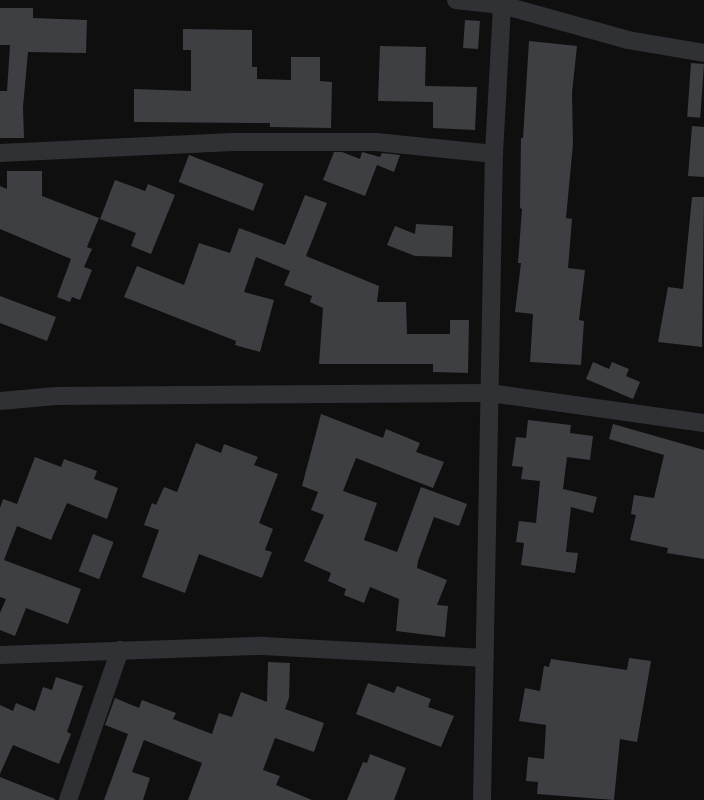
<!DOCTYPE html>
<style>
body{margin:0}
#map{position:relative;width:704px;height:800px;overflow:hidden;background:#0f0f10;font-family:"Titillium Web",sans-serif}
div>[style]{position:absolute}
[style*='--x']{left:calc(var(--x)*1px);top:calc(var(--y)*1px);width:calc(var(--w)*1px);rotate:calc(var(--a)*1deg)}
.building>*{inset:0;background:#3e3f43;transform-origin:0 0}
.minor>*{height:18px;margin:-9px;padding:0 9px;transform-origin:9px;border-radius:9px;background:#303135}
span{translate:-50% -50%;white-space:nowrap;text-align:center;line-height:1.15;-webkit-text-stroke:3.5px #0a0a0b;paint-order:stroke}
</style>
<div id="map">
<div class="building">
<div style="clip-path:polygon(0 8px,33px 8px,33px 18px,87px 20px,86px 53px,28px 52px,23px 107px,24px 138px,0 138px,0 91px,7px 91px,10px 45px,0 45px)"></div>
<div style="left:465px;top:20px;width:15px;height:28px;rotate:4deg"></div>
<div style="clip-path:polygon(183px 29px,252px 30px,252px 67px,257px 67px,257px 79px,291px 80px,291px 57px,320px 57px,320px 81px,332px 82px,331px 128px,270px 127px,270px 123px,134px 122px,134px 89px,191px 91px,191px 50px,183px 50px)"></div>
<div style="clip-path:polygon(529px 41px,577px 46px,572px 93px,573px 144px,566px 218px,572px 219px,568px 268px,585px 270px,579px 320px,584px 321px,581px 365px,530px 362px,533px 314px,515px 312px,521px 263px,518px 263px,522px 209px,520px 208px,521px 138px,523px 138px)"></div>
<div style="clip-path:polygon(380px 46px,426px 47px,425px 86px,477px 87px,475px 130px,433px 128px,433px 102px,378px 101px)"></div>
<div style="left:691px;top:63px;width:13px;height:54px;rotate:4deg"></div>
<div style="clip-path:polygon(692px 126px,704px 127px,704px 177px,688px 176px)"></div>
<div style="clip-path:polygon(334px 152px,342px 152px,360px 159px,362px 152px,380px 157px,382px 153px,400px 155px,394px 172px,377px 165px,365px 196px,323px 180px)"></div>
<div style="left:189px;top:155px;width:80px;height:29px;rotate:21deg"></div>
<div style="clip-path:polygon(7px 171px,42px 171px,42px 196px,99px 218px,87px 247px,92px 249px,84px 267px,92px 270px,80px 300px,72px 297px,70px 302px,57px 297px,71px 259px,0 229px,0 186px,7px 189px)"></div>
<div style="clip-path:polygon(115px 180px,145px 191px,148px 184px,175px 195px,151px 254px,131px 246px,136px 233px,100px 219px)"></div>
<div style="clip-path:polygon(305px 195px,327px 203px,306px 256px,379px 286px,377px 302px,406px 302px,407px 334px,450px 334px,450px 320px,469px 320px,468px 373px,433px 372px,433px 364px,319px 364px,323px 308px,310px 302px,312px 296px,284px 285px,290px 271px,256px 257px,244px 292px,274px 300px,260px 352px,235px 345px,236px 341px,124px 297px,137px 266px,184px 285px,199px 243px,230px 253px,239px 228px,285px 245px)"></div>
<div style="clip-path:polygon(692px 197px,704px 197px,702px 347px,658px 342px,668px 287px,683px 289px)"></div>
<div style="clip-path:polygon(416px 224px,453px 226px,452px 257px,415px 256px,387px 245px,395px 226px,415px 234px)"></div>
<div style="clip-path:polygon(0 296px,56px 317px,47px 341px,0 323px)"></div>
<div style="clip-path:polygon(593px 362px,609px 369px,612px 362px,629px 369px,626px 376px,640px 382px,633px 399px,586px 379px)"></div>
<div style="clip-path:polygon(321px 414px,383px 438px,386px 429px,420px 443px,416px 452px,444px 462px,433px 488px,356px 458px,343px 491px,377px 503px,364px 540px,397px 552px,421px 487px,467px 504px,459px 526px,434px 517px,418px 561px,417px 568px,447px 580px,437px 605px,448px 606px,445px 637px,396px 631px,399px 599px,370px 587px,364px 603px,344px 595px,346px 589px,328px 581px,331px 573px,304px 561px,324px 515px,311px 510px,318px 492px,302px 486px)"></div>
<div style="clip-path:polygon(528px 420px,571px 425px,570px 433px,593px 436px,590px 460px,567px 457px,563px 489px,597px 497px,593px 513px,571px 507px,566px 552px,578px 553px,575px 573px,521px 565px,524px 543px,516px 542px,519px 521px,536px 523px,540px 481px,521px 479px,523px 467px,512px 466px,516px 437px,526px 438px)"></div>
<div style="clip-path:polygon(613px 424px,704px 450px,704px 559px,667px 553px,668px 548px,630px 540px,636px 515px,631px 514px,634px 495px,654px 498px,664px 455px,609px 439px)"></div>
<div style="clip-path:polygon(196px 443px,221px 453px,224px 444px,258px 457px,254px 465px,278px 474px,259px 523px,273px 529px,265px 550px,272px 552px,262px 578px,199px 554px,185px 593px,142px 577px,159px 530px,144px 525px,152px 503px,156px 505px,164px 487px,177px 492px)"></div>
<div style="clip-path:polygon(35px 457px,61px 467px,64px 459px,97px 471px,94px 479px,118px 488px,107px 519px,67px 503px,51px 540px,17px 526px,4px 560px,81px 589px,68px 624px,26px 608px,15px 636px,0 630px,0 613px,6px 599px,0 597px,0 508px,3px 499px,17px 504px)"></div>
<div style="left:93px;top:534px;width:22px;height:40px;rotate:21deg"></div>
<div style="clip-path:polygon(629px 658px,651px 661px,637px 742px,620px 739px,614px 800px,537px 794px,538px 782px,526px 781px,528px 757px,544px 759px,546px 725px,519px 721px,525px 688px,540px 691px,544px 666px,549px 667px,551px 659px,627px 670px)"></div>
<div style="clip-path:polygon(268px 662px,290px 663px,289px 698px,285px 709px,324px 723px,314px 752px,275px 738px,263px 770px,280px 776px,276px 785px,312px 800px,188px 800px,202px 763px,144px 740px,132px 772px,150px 778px,143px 800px,104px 800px,128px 734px,105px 725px,115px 698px,139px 708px,142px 700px,176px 713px,173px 719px,212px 734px,219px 713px,232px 717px,241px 692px,267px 702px)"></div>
<div style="clip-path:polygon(56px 677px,83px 686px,67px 732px,71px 734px,59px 764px,13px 745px,0 774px,0 705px,13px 711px,16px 703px,35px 711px,43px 687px,52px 690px)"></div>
<div style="clip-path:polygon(368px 683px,394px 693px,397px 686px,431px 699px,428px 707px,454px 716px,441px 747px,356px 714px)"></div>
<div style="clip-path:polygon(370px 754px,406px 768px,394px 800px,347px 800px,363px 762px,367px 763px)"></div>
<div style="clip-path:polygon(0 777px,55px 799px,55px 800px,0 800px)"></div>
</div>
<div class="minor">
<div style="--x:456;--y:0;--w:46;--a:6.2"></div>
<div style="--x:502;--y:5;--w:131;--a:15.5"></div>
<div style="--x:628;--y:40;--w:77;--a:9.7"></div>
<div style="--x:0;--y:153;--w:233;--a:-2.7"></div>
<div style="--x:233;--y:142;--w:143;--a:0"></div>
<div style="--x:376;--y:142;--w:119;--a:5.8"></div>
<div style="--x:0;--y:401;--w:56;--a:-5.1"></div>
<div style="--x:56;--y:396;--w:434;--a:-0.4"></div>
<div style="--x:490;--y:393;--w:216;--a:8"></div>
<div style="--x:0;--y:655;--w:263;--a:-2"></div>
<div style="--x:263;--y:646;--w:222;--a:3.1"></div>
<div style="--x:68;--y:800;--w:159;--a:-70.9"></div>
<div style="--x:482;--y:800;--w:646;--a:-88.94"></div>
<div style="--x:494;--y:154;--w:149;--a:-86.9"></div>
</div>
</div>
